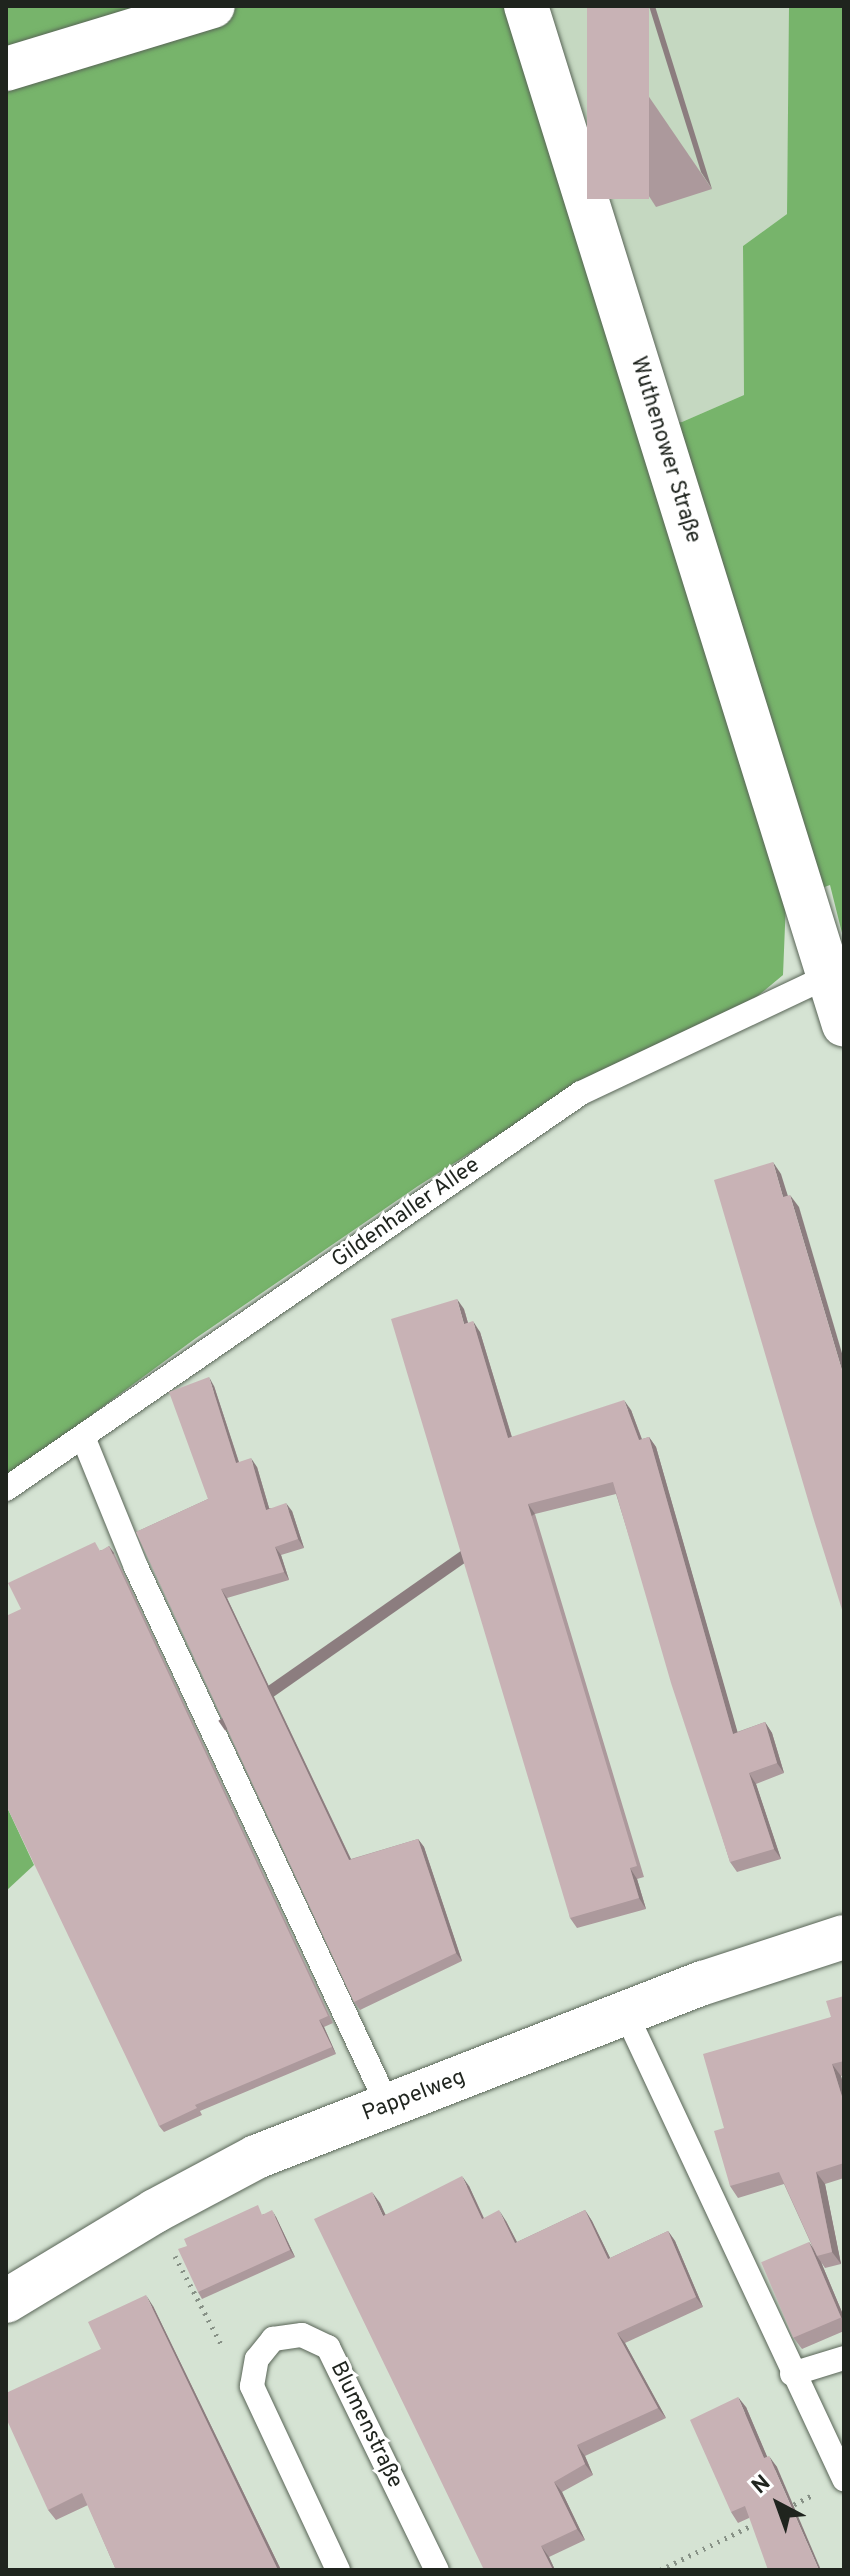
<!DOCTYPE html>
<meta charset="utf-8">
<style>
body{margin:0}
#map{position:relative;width:850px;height:2576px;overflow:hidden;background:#d5e3d3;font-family:Overpass,sans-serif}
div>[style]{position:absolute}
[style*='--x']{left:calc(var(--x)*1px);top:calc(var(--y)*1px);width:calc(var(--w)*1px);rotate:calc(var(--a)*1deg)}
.built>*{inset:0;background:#c5d8c1}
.forest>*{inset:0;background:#77b46b}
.path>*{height:5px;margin-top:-2.5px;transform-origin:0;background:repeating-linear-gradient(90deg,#879186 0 2px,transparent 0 8px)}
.roads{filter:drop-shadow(0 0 2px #596557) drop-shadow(0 0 2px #596557)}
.lane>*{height:24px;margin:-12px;padding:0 12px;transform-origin:12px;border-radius:12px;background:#fff}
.street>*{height:44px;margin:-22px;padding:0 22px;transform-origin:22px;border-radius:22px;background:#fff}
.wall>*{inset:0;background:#ac999c}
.shaded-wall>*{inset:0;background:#8c7d7f;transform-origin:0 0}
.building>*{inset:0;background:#c8b2b5;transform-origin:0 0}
span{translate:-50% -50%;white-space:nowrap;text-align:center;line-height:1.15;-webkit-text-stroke:6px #fff;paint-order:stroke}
.street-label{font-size:22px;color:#1f241e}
.frame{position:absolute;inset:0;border:8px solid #1f241e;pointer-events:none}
.north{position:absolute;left:738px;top:2464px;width:80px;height:80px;-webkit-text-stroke:6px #fff;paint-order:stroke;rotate:319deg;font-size:22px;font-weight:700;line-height:32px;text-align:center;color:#1f241e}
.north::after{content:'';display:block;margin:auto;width:28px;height:36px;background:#1f241e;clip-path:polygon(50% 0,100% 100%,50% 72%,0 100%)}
</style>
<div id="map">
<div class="built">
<div style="clip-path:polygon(518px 6px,790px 6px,787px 214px,743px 246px,744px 395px,682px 422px,644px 428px)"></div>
</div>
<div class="forest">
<div style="clip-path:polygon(6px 6px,518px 6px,644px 428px,682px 422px,744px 395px,743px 246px,787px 214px,789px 6px,844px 6px,844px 941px,830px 885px,786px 901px,783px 975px,754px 999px,598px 1072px,418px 1186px,196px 1338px,6px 1478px)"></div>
<div style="clip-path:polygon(6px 1805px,34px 1865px,6px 1891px)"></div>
</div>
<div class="path">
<div style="--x:175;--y:2256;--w:102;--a:62.4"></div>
<div style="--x:787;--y:2508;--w:27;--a:-27"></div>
<div style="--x:660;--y:2570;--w:108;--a:-25.9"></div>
</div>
<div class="roads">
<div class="lane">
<div style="--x:83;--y:1437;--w:140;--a:67.8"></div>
<div style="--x:136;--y:1567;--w:595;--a:64.94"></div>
<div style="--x:6;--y:1489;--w:698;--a:-34.56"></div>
<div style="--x:581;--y:1093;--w:274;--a:-25.3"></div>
<div style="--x:626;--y:2014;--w:514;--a:64.88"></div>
<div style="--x:792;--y:2374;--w:54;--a:-17.1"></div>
<div style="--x:338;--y:2570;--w:203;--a:-115.1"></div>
<div style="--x:252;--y:2386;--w:27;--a:-80"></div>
<div style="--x:257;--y:2359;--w:26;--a:-51"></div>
<div style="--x:273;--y:2339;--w:29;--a:-8"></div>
<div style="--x:302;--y:2335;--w:29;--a:25"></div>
<div style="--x:328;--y:2347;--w:248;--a:64"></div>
</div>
<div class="street">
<div style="--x:526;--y:6;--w:1067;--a:72.67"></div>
<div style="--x:6;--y:69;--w:216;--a:-16.9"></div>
<div style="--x:6;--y:2301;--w:174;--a:-31.1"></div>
<div style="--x:155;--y:2211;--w:115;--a:-28.1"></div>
<div style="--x:256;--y:2157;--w:480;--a:-21.3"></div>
<div style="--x:703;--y:1983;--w:148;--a:-18.1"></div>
</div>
</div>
<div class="wall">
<div style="clip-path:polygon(587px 6px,712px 189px,656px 207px,645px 190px)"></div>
<div style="clip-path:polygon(464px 1309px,468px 1323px,480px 1332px,512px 1437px,631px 1410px,642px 1439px,649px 1437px,656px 1447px,737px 1732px,765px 1722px,772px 1733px,784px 1773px,756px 1784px,781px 1859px,737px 1872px,730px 1862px,616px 1494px,535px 1514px,644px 1877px,637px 1879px,646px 1909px,577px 1928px,570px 1918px)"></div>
<div style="clip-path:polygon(214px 1386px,239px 1462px,257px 1467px,269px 1508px,292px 1511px,304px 1548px,281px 1555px,289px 1580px,227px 1598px,351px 1859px,418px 1839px,424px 1847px,462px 1961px,360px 2010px,354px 2002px,136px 1532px,208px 1499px)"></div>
<div style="clip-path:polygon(101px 1550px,114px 1553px,333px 2023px,324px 2027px,336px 2054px,200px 2111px,202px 2115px,164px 2132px,159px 2126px,21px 1609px)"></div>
<div style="clip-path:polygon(844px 1996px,844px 2075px,841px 2076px,844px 2087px,844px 2178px,825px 2184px,841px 2264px,825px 2268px,821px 2262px,844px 2317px,844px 2331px,802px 2349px,793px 2337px,809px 2242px,813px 2248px,784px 2184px,738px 2198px,730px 2186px,724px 2128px,831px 2017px)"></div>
<div style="clip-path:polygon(469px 2186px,484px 2218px,506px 2221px,517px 2242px,585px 2210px,592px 2221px,610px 2258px,668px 2231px,675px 2241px,703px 2307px,625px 2343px,666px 2418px,585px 2456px,593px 2475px,562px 2492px,585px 2540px,549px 2557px,555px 2570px,484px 2570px,380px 2203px,385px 2215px)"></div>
<div style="clip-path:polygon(263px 2214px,276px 2217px,295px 2257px,202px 2299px,198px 2292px)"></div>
<div style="clip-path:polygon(153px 2306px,281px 2570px,116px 2570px,88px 2505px,56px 2520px,48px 2510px,101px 2349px)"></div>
<div style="clip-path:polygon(746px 2407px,767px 2457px,777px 2467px,749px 2518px,738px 2523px,731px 2512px)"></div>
</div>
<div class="shaded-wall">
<div style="clip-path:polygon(649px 6px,655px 6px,712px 189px,701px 172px)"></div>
<div style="clip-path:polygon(773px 1162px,781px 1174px,792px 1209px,783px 1197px)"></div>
<div style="clip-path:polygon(790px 1195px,799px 1207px,844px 1360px,844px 1377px)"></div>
<div style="clip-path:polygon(457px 1299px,464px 1309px,471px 1334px,464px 1324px)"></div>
<div style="clip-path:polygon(473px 1321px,480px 1332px,515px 1448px,508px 1438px)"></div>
<div style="clip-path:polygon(209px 1377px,214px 1386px,242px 1472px,236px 1463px)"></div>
<div style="clip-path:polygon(624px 1400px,631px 1410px,646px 1451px,639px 1440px)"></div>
<div style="clip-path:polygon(649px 1437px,656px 1447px,741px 1744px,733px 1734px)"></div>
<div style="clip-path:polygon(251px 1458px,257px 1467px,272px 1518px,266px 1510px)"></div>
<div style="clip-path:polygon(286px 1503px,292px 1511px,304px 1548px,298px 1539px)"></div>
<div style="left:528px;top:1504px;width:12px;height:378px;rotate:55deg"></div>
<div style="left:109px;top:1546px;width:9px;height:519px;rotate:54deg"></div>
<div style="clip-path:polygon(275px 1547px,281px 1555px,289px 1580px,284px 1572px)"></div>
<div style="clip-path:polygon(221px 1589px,227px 1598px,355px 1868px,349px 1860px)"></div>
<div style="clip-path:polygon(765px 1722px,772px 1733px,784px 1773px,777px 1763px)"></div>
<div style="clip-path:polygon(749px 1773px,756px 1784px,781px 1859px,774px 1849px)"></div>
<div style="clip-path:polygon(418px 1839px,424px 1847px,462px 1961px,456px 1953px)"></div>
<div style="clip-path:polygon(630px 1868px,637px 1879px,646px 1909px,639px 1898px)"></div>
<div style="clip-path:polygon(319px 2020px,324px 2027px,336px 2054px,332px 2047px)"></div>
<div style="clip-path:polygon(832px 2064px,841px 2076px,844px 2087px,844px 2103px)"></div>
<div style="clip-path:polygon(816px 2172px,825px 2184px,841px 2264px,832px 2252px)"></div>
<div style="clip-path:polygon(462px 2176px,469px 2186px,489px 2230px,482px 2219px)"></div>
<div style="clip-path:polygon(372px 2192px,380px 2203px,391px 2226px,383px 2216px)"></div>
<div style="clip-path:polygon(272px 2210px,276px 2217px,295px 2257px,290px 2250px)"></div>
<div style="clip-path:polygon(499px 2210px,506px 2221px,523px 2254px,515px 2243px)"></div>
<div style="clip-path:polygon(585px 2210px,592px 2221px,616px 2270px,608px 2259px)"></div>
<div style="clip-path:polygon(668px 2231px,675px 2241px,703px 2307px,696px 2297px)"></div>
<div style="clip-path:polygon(809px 2242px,818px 2256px,817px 2256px,821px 2262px,844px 2317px,844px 2321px,841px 2317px)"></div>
<div style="clip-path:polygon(146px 2295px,153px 2306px,281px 2570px,278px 2570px)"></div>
<div style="clip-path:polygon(617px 2333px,625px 2343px,666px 2418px,658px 2408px)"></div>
<div style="clip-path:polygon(738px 2397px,746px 2407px,772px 2468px,764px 2458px)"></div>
<div style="clip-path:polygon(577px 2445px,585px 2456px,593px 2475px,585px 2464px)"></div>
<div style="clip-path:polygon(769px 2456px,777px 2467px,821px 2570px,819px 2570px)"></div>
<div style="clip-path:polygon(554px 2482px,562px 2492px,585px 2540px,577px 2529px)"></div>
<div style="clip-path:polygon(541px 2546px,549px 2557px,555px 2570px,553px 2570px)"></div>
</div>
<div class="building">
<div style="left:587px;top:6px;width:62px;height:193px"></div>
<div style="clip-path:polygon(773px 1162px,783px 1197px,790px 1195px,844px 1377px,844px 1616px,813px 1517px,714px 1180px)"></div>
<div style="clip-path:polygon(457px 1299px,464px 1324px,473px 1321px,508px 1438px,624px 1400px,639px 1440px,649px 1437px,733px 1734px,765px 1722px,777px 1763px,749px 1773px,774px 1849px,730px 1862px,671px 1683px,613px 1482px,528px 1504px,637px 1866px,630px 1868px,639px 1898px,570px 1918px,391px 1319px)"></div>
<div style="clip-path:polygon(209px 1377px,236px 1463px,251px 1458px,266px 1510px,286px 1503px,298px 1539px,275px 1547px,284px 1572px,221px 1589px,349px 1860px,418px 1839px,456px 1953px,354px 2002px,136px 1532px,208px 1499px,169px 1392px)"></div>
<div style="clip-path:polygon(95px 1542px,100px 1551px,109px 1546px,328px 2016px,319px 2020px,332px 2047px,195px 2105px,197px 2108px,159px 2126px,6px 1805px,6px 1616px,21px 1609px,8px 1583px)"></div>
<div style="clip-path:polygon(844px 1996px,844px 2061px,832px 2064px,844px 2103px,844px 2163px,816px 2172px,832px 2252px,817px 2256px,779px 2172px,730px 2186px,714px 2131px,724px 2128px,703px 2054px,831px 2017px,826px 2001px)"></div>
<div style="clip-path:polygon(462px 2176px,482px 2219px,499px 2210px,515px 2243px,585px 2210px,608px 2259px,668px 2231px,696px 2297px,617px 2333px,658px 2408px,577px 2445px,585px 2464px,554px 2482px,577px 2529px,541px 2546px,553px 2570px,484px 2570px,314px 2219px,372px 2192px,383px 2216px)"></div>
<div style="clip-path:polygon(258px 2205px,262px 2215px,272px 2210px,290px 2250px,198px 2292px,178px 2249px,187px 2246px,184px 2239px)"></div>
<div style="left:809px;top:2242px;width:82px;height:52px;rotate:67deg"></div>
<div style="clip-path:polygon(146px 2295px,278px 2570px,116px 2570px,82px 2493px,48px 2510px,6px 2418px,6px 2393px,101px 2349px,88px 2322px)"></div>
<div style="clip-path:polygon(738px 2397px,764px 2458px,769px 2456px,819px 2570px,768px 2570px,745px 2506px,731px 2512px,690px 2420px)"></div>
</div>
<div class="street-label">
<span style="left:665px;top:450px;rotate:73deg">Wuthenower Straße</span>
<span style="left:406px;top:1213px;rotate:-35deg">Gildenhaller Allee</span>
<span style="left:414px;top:2096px;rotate:-21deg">Pappelweg</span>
<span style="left:366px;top:2425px;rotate:64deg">Blumenstraße</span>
</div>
<div class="frame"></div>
<div class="north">N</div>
</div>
